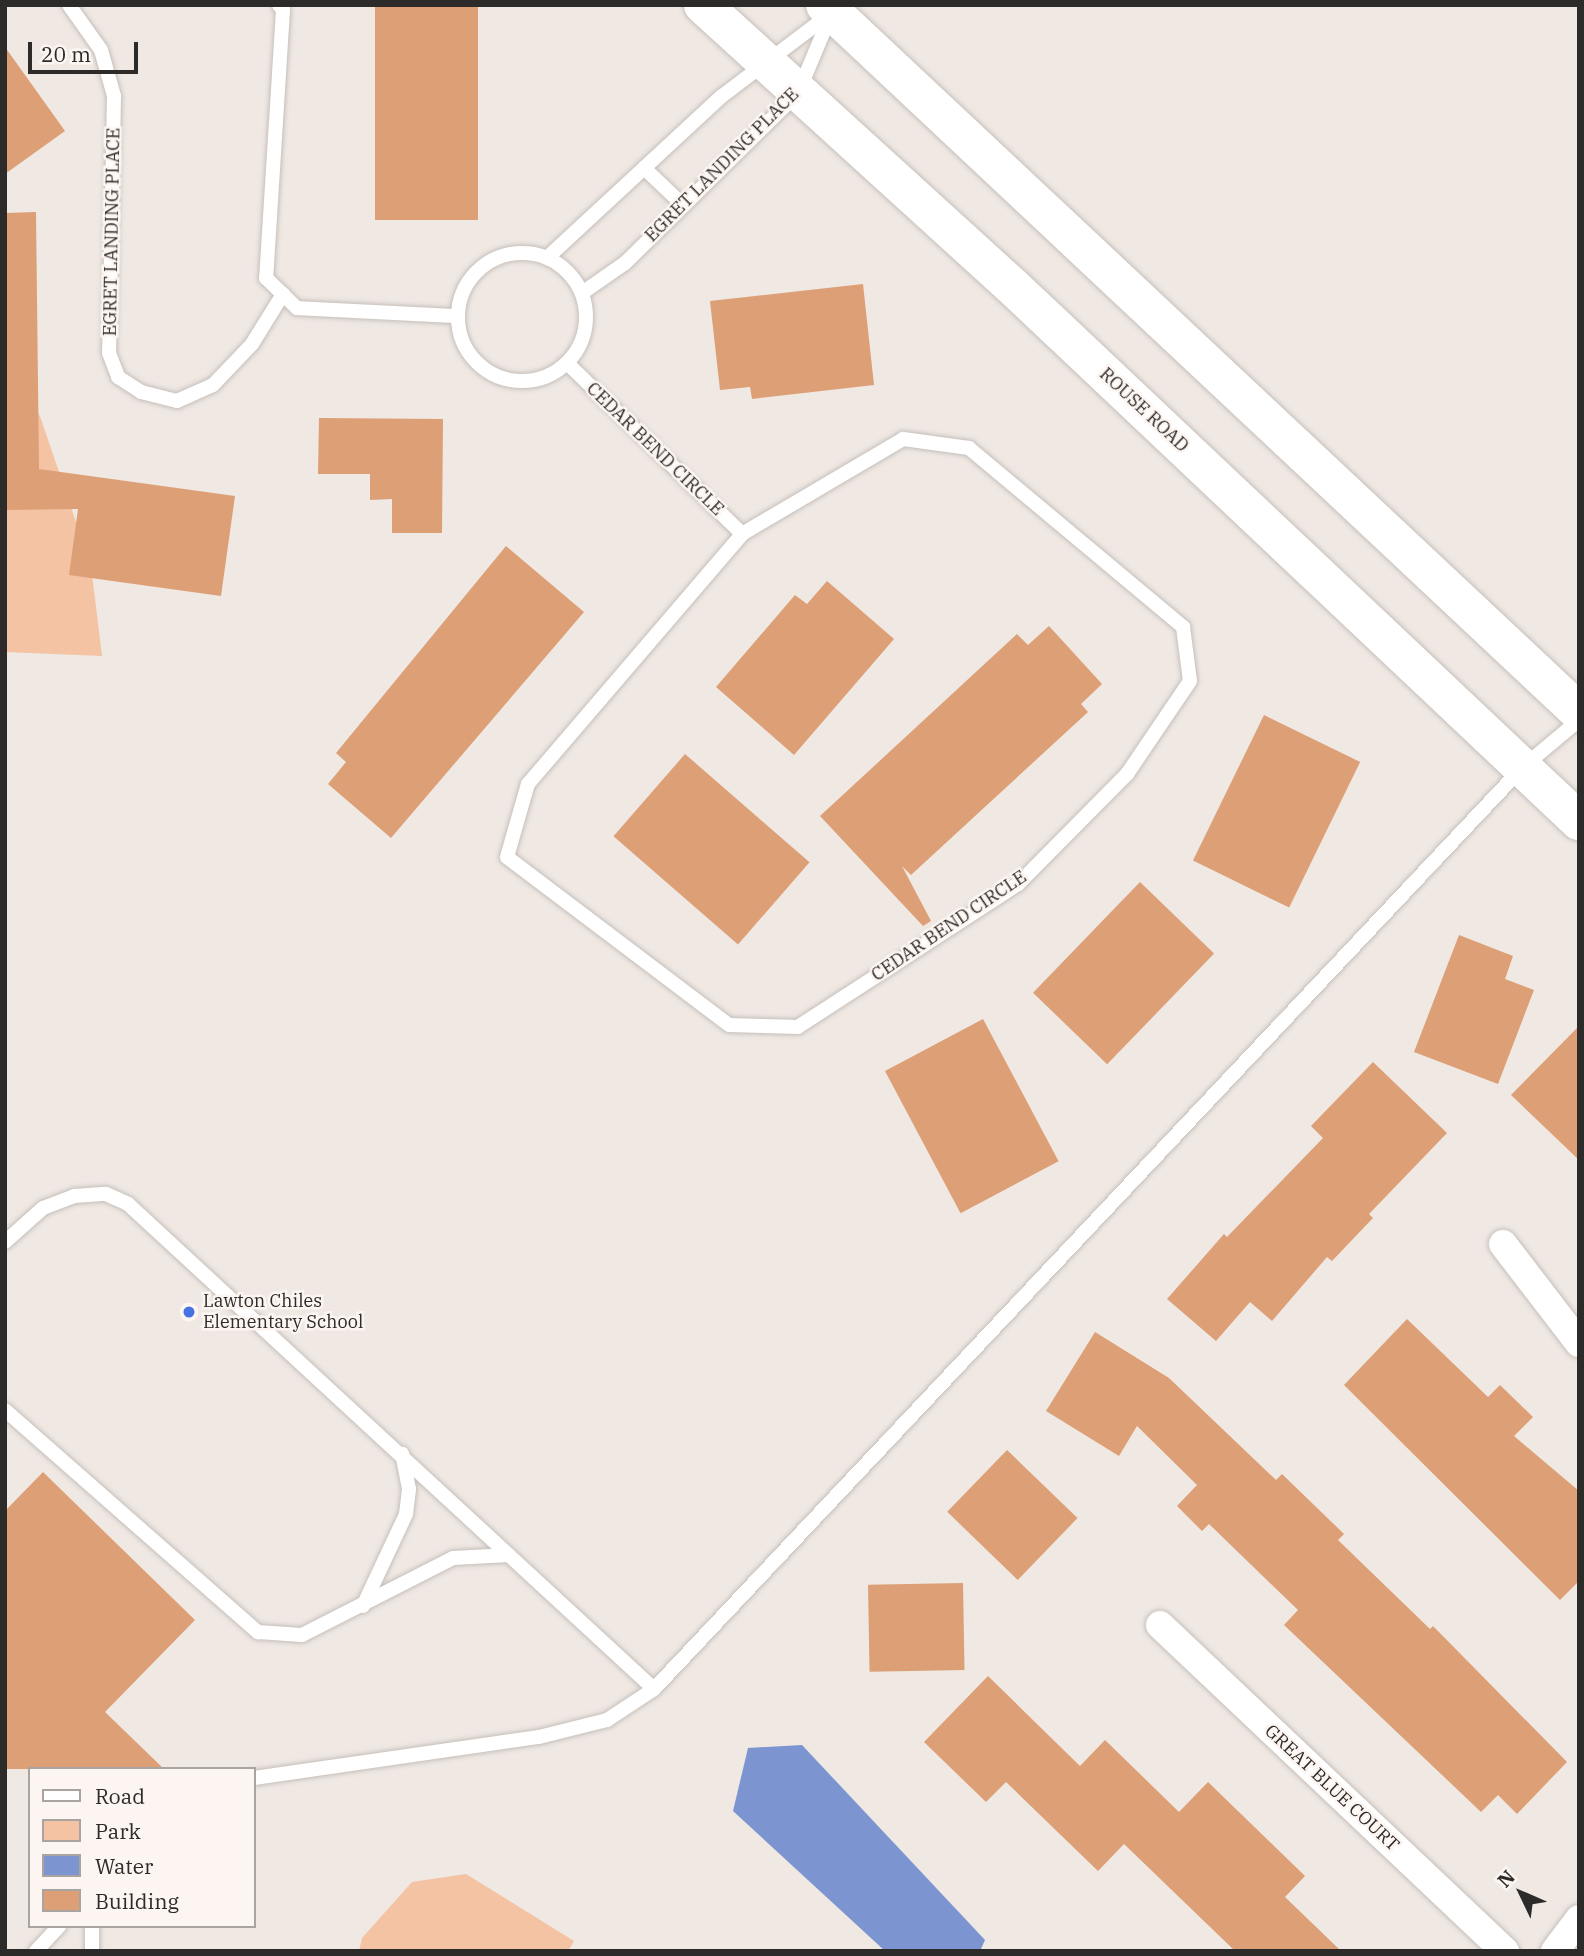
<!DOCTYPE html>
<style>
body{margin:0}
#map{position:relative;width:1584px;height:1956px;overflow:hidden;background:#efe8e3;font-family:"IBM Plex Serif",serif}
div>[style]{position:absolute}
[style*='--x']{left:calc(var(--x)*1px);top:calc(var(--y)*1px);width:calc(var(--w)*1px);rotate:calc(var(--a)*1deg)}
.green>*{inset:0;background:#f4c3a4}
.water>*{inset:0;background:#7c95d0}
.building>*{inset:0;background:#dd9f76;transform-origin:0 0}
.roads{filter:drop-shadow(0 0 2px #c6bfba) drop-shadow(0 0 2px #c6bfba)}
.lane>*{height:14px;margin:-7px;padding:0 7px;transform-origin:7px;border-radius:7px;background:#fff}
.lane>.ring{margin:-7px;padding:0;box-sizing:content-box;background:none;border:14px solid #fff;border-radius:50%}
.street>*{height:28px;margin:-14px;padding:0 14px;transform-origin:14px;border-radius:14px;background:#fff}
.secondary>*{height:38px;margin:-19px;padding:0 19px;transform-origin:19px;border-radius:19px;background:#fff}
.dots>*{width:19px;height:19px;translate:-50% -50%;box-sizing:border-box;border:4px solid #fdf5f1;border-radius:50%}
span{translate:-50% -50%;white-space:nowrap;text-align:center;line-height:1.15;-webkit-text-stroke:5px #fdf5f1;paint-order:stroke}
.street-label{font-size:18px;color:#2d2b29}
.poi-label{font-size:18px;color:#2d2b29}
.left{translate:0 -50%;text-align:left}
.frame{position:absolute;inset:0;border:7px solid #2d2b29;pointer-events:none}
.legend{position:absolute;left:28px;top:1767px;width:228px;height:161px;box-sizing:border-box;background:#fdf5f1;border:2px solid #aaa4a1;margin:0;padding:9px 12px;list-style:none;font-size:21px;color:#2d2b29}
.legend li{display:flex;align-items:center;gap:14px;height:35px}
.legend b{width:35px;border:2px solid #aaa4a1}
.north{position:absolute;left:1486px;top:1858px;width:70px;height:70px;-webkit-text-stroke:5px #fdf5f1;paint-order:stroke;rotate:314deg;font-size:19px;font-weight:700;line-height:28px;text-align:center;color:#2d2b29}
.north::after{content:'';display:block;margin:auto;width:24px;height:32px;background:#2d2b29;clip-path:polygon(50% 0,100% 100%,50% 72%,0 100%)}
.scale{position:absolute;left:28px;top:42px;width:110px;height:32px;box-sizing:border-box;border:4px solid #2d2b29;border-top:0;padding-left:9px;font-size:21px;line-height:24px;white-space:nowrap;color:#2d2b29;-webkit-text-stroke:5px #fdf5f1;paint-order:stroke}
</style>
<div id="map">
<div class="green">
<div style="clip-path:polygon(5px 338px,41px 419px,91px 566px,102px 656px,5px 652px)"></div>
<div style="clip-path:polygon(466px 1874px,574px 1941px,568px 1951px,359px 1951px,362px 1938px,412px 1882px)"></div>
</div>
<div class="water">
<div style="clip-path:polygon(802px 1745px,985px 1940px,980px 1951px,885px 1951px,733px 1811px,748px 1748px)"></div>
</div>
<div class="building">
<div style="left:375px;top:5px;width:103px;height:215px"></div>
<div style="clip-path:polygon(5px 47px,65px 131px,5px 174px)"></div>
<div style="clip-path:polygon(36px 212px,39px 469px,235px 496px,221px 596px,69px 575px,78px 509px,5px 510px,5px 213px)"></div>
<div style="clip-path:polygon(863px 284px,874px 385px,752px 399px,750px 387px,720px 390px,710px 301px)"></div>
<div style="clip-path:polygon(319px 418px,443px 419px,442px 533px,392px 533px,392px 499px,370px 500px,370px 474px,318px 474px)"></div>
<div style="clip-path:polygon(506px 546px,584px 612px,391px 838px,328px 784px,346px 762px,336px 753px)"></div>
<div style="clip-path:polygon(827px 581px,894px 639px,794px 755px,716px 687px,795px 595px,807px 604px)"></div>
<div style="clip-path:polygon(1049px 626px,1102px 684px,1081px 704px,1088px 712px,911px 875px,902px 866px,931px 921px,923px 926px,820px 816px,1017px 634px,1028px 645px)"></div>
<div style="left:1264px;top:715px;width:107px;height:162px;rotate:26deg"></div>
<div style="left:685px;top:754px;width:165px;height:109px;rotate:41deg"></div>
<div style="left:1140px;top:882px;width:103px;height:154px;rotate:44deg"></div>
<div style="clip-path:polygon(1459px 935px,1513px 956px,1505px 979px,1534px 990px,1498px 1084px,1414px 1052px)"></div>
<div style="left:983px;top:1019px;width:161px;height:111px;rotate:62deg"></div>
<div style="clip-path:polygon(1579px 1026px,1579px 1160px,1511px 1095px)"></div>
<div style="clip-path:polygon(1373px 1062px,1447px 1133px,1369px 1214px,1373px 1218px,1332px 1261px,1327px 1257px,1272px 1321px,1250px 1302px,1216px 1341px,1167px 1299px,1224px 1234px,1227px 1237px,1323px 1138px,1311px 1126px)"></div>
<div style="clip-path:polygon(1407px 1319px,1488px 1397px,1500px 1385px,1533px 1417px,1514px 1436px,1579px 1491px,1579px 1581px,1560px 1600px,1344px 1385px)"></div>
<div style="clip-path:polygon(1095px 1332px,1169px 1378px,1276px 1480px,1282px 1474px,1344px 1534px,1338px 1540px,1430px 1629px,1433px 1626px,1567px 1762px,1517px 1814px,1498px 1795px,1481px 1812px,1284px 1625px,1298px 1610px,1209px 1524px,1202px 1531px,1177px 1506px,1197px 1485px,1137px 1426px,1119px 1456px,1046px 1411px)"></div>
<div style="left:1007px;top:1450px;width:98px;height:86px;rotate:44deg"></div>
<div style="clip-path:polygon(43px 1472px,195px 1620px,105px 1712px,164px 1769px,5px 1769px,5px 1511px)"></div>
<div style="left:963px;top:1583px;width:87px;height:95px;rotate:89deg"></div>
<div style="clip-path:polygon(988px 1676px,1080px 1766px,1105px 1740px,1179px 1812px,1208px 1782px,1305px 1876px,1285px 1897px,1341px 1951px,1235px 1951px,1124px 1844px,1098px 1871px,1006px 1782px,986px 1802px,924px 1742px)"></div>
</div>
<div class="roads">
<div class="lane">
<div style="--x:69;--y:5;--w:55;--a:54.6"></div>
<div style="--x:101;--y:50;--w:48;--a:74.2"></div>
<div style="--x:114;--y:96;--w:257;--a:91.1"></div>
<div style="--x:109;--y:353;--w:26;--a:69"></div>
<div style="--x:118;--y:377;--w:27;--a:33"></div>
<div style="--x:141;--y:392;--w:37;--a:14"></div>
<div style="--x:177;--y:401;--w:39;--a:-24"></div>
<div style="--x:213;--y:385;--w:57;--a:-46.4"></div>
<div style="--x:252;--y:344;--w:59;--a:-58.2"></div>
<div style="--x:279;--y:5;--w:6;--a:51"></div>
<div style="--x:283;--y:10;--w:269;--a:93.6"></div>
<div style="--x:266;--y:278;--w:43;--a:44.1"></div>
<div style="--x:297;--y:308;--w:160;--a:2.9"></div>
<div style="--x:644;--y:168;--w:54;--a:43.5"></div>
<div class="ring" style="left:458px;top:253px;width:114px;height:114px"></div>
<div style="--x:548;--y:257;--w:237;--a:-42.8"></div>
<div style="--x:722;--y:96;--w:136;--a:-37.2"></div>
<div style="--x:582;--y:293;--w:52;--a:-34.9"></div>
<div style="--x:625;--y:263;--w:243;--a:-44.5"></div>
<div style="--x:798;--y:93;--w:86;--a:-67.3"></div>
<div style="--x:567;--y:363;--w:245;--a:44.3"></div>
<div style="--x:903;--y:439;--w:67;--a:7.8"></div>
<div style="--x:969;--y:448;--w:279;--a:39.9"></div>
<div style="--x:1183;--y:627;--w:54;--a:82.6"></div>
<div style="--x:1190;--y:681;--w:112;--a:124.1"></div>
<div style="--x:1127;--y:774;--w:155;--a:134.7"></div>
<div style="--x:1018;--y:884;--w:262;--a:147"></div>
<div style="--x:798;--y:1027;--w:69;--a:-178.3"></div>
<div style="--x:729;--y:1025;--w:278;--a:-142.9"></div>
<div style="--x:507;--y:857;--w:76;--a:-74"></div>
<div style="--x:528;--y:784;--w:329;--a:-49.4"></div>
<div style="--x:742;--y:534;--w:187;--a:-30.5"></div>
<div style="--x:5;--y:1242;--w:51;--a:-41.8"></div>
<div style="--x:43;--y:1208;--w:33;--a:-21"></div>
<div style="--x:74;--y:1196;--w:32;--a:-4"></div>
<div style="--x:106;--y:1194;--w:24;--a:24"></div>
<div style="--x:128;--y:1204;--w:715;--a:42.68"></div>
<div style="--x:5;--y:1410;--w:337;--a:41.3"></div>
<div style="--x:258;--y:1632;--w:44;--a:3.9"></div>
<div style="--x:302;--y:1635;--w:169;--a:-27"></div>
<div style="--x:453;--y:1558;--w:56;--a:-3.1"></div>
<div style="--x:363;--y:1606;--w:102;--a:-64.9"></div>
<div style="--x:406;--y:1514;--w:25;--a:-83"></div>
<div style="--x:409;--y:1489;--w:36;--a:-101"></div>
<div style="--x:254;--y:1778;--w:288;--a:-8.2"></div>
<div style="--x:539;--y:1737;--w:70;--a:-14"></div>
<div style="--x:607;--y:1720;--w:56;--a:-33.4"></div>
<div style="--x:654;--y:1689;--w:1267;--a:-46.7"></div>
<div style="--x:1523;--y:767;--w:73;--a:-40"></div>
<div style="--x:36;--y:1951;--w:34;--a:-47"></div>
<div style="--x:92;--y:1951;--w:25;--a:-90"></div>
</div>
<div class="street">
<div style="--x:1503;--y:1244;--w:125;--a:52.5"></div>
<div style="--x:1160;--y:1625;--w:475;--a:43.4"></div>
<div style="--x:1555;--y:1951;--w:40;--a:-53"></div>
</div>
<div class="secondary">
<div style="--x:703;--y:5;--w:418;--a:42.3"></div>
<div style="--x:1012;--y:286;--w:780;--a:43.34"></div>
<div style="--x:825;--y:5;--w:1034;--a:43.16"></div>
</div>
</div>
<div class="dots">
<div style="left:189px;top:1312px;background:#4872e4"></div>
</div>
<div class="street-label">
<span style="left:722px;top:165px;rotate:-45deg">EGRET LANDING PLACE</span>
<span style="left:112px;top:232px;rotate:-89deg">EGRET LANDING PLACE</span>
<span style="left:1144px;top:410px;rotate:43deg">ROUSE ROAD</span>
<span style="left:655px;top:449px;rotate:44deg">CEDAR BEND CIRCLE</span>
<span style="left:949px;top:926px;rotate:-34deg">CEDAR BEND CIRCLE</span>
<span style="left:1332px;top:1788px;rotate:43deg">GREAT BLUE COURT</span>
</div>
<div class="poi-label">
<span class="left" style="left:203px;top:1312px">Lawton Chiles<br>Elementary School</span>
</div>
<div class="frame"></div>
<ul class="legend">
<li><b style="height:9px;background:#fff"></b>Road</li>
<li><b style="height:19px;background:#f4c3a4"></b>Park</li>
<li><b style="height:19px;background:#7c95d0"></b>Water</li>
<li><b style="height:19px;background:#dd9f76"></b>Building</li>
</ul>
<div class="north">N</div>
<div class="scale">20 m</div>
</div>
